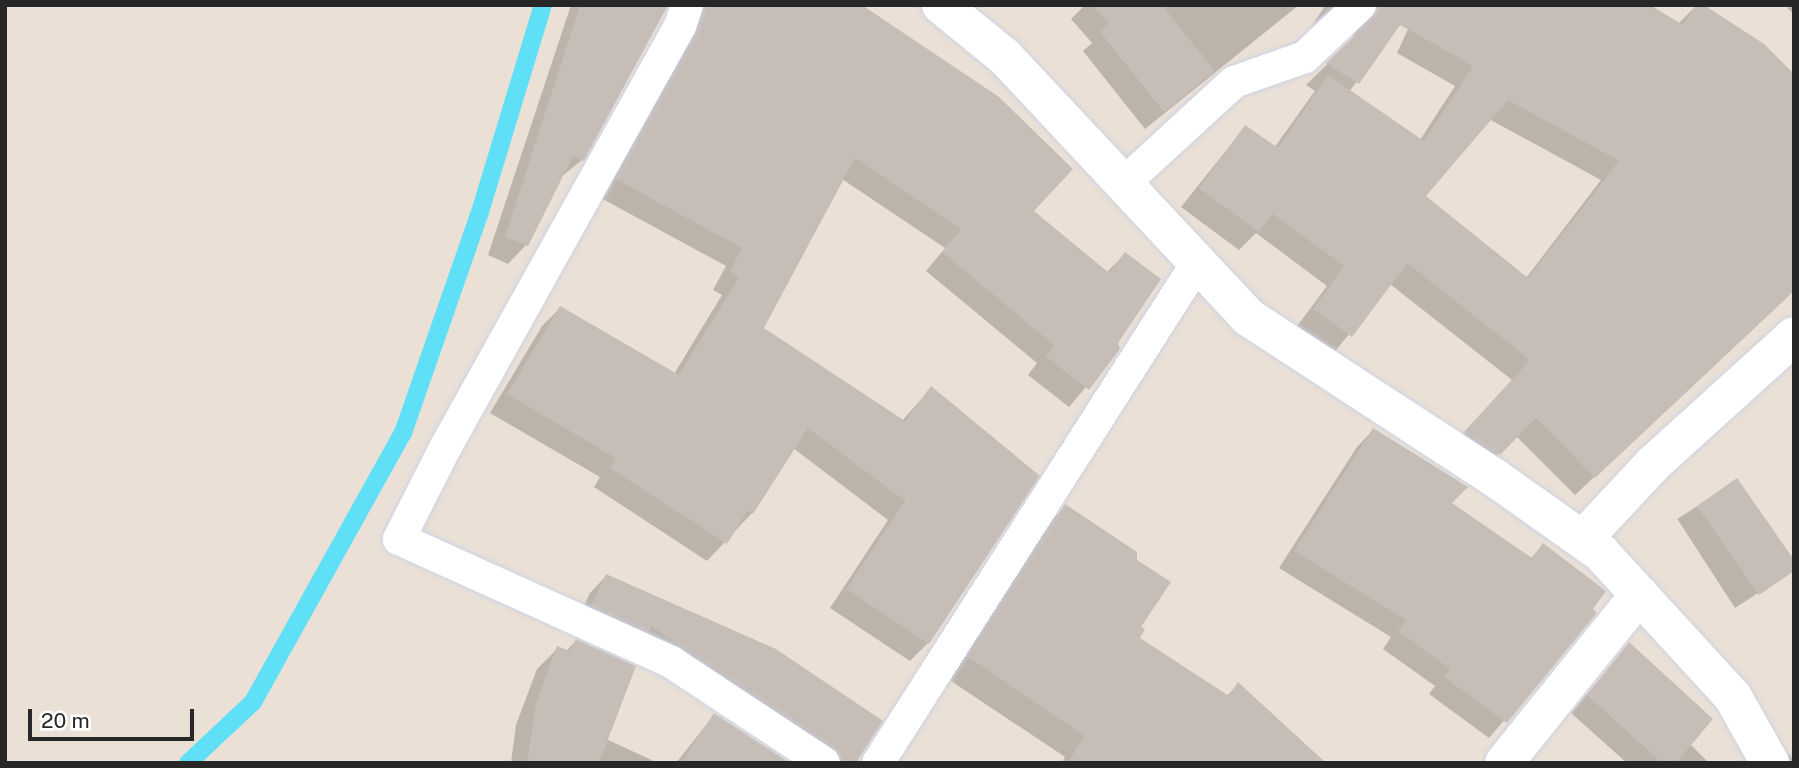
<!DOCTYPE html>
<style>
body{margin:0}
#map{position:relative;width:1799px;height:768px;overflow:hidden;background:#ebe0d6;font-family:"Public Sans",sans-serif}
div>[style]{position:absolute}
[style*='--x']{left:calc(var(--x)*1px);top:calc(var(--y)*1px);width:calc(var(--w)*1px);rotate:calc(var(--a)*1deg)}
.shadow>*{inset:0;background:#0003;transform-origin:0 0}
.stream>*{height:18px;margin:-9px;padding:0 9px;transform-origin:9px;border-radius:9px;background:#60e0f6}
.building>*{inset:0;background:#c6bdb7}
.roads{filter:drop-shadow(0 0 2px #ccd3e2) drop-shadow(0 0 2px #ccd3e2)}
.service>*{height:32px;margin:-16px;padding:0 16px;transform-origin:16px;border-radius:16px;background:#fff}
.minor>*{height:38px;margin:-19px;padding:0 19px;transform-origin:19px;border-radius:19px;background:#fff}
span{translate:-50% -50%;white-space:nowrap;text-align:center;line-height:1.15;-webkit-text-stroke:7px #fff;paint-order:stroke}
.frame{position:absolute;inset:0;border:7px solid #272727;pointer-events:none}
.scale{position:absolute;left:28px;top:709px;width:166px;height:32px;box-sizing:border-box;border:4px solid #272727;border-top:0;padding-left:9px;font-size:21px;line-height:24px;white-space:nowrap;color:#272727;-webkit-text-stroke:5px #fff;paint-order:stroke}
</style>
<div id="map">
<div class="shadow">
<div style="clip-path:polygon(571px 5px,671px 5px,664px 7px,582px 160px,561px 177px,526px 245px,508px 264px,488px 255px)"></div>
<div style="clip-path:polygon(674px 5px,856px 5px,1032px 211px,1106px 273px,1125px 254px,1118px 349px,1069px 407px,1028px 375px,1037px 363px,926px 271px,945px 248px,842px 179px,762px 329px,902px 421px,931px 388px,928px 643px,910px 661px,830px 608px,888px 520px,793px 448px,752px 513px,707px 561px,594px 487px,600px 477px,490px 413px,542px 326px,560px 308px,674px 374px,722px 295px,713px 290px,726px 266px,599px 197px)"></div>
<div style="clip-path:polygon(1085px 5px,1299px 5px,1145px 129px,1083px 51px,1092px 43px,1071px 19px)"></div>
<div style="clip-path:polygon(evenodd,1326px 5px,1412px 5px,1349px 92px,1420px 140px,1455px 86px,1397px 53px,1419px 5px,1679px 23px,1697px 5px,1794px 290px,1575px 495px,1516px 436px,1479px 473px,1447px 452px,1512px 380px,1390px 284px,1332px 355px,1295px 329px,1327px 286px,1256px 233px,1239px 250px,1181px 207px,1245px 127px,1274px 148px,1315px 91px,1306px 85px,1352px 40px,1357px 23px,1351px 13px,1333px 8px,1312px 25px,1326px 5px,1489px 119px,1601px 180px,1526px 278px,1423px 196px,1489px 119px)"></div>
<div style="clip-path:polygon(1790px 5px,1794px 5px,1794px 14px,1788px 9px)"></div>
<div style="clip-path:polygon(1373px 430px,1465px 487px,1449px 503px,1530px 559px,1543px 545px,1594px 613px,1489px 738px,1429px 694px,1435px 686px,1383px 649px,1391px 637px,1279px 568px,1357px 447px)"></div>
<div style="left:1736px;top:481px;width:106px;height:70px;rotate:57deg"></div>
<div style="clip-path:polygon(1066px 506px,1139px 627px,1137px 638px,1227px 696px,1238px 684px,1324px 763px,1062px 763px,1065px 757px,948px 679px,1044px 527px)"></div>
<div style="clip-path:polygon(606px 576px,775px 651px,854px 763px,811px 763px,576px 622px,590px 593px)"></div>
<div style="clip-path:polygon(576px 641px,606px 739px,658px 763px,511px 763px,516px 725px,537px 669px,558px 648px,566px 651px)"></div>
<div style="clip-path:polygon(1629px 645px,1690px 744px,1709px 763px,1627px 763px,1571px 713px)"></div>
<div style="clip-path:polygon(714px 715px,789px 763px,676px 763px)"></div>
<div style="clip-path:polygon(1790px 754px,1794px 763px,1781px 763px)"></div>
</div>
<div class="stream">
<div style="--x:188;--y:763;--w:89;--a:-43.2"></div>
<div style="--x:253;--y:702;--w:308;--a:-60.9"></div>
<div style="--x:403;--y:433;--w:234;--a:-70.8"></div>
<div style="--x:480;--y:212;--w:216;--a:-73.1"></div>
</div>
<div class="building">
<div style="clip-path:polygon(580px 5px,668px 5px,584px 161px,573px 156px,528px 246px,505px 237px)"></div>
<div style="clip-path:polygon(705px 5px,862px 5px,999px 97px,1073px 169px,1034px 211px,1109px 273px,1125px 252px,1161px 279px,1118px 343px,1120px 349px,1089px 390px,1045px 356px,1054px 345px,942px 252px,961px 229px,855px 158px,764px 328px,905px 421px,931px 386px,1040px 476px,929px 644px,846px 589px,905px 501px,808px 428px,753px 514px,748px 510px,727px 544px,610px 468px,616px 458px,507px 394px,560px 306px,679px 375px,739px 277px,730px 271px,742px 248px,616px 179px,696px 35px)"></div>
<div style="clip-path:polygon(1093px 5px,1162px 5px,1215px 71px,1164px 112px,1100px 32px,1109px 24px)"></div>
<div style="clip-path:polygon(evenodd,1378px 5px,1650px 5px,1683px 25px,1696px 5px,1704px 5px,1764px 44px,1794px 74px,1794px 291px,1595px 478px,1536px 418px,1500px 455px,1464px 432px,1530px 360px,1407px 263px,1352px 337px,1313px 309px,1344px 266px,1273px 214px,1259px 232px,1199px 188px,1245px 125px,1278px 148px,1328px 75px,1424px 141px,1473px 66px,1400px 25px,1359px 84px,1326px 63px,1373px 18px,1378px 5px,1508px 100px,1619px 161px,1528px 278px,1426px 196px,1508px 100px)"></div>
<div style="clip-path:polygon(1373px 428px,1468px 487px,1452px 503px,1532px 558px,1543px 543px,1606px 591px,1593px 609px,1597px 613px,1507px 723px,1444px 677px,1450px 669px,1398px 631px,1406px 620px,1294px 551px)"></div>
<div style="clip-path:polygon(1737px 478px,1794px 560px,1794px 571px,1759px 595px,1697px 506px)"></div>
<div style="clip-path:polygon(1065px 504px,1137px 552px,1137px 560px,1171px 582px,1141px 627px,1145px 629px,1140px 638px,1229px 696px,1238px 682px,1326px 763px,1067px 763px,1085px 736px,968px 657px)"></div>
<div style="clip-path:polygon(606px 574px,776px 649px,883px 721px,856px 763px,842px 763px,834px 748px,651px 626px,649px 632px,591px 606px)"></div>
<div style="clip-path:polygon(576px 639px,636px 666px,599px 763px,527px 763px,536px 703px,557px 646px,570px 651px)"></div>
<div style="clip-path:polygon(1629px 642px,1713px 719px,1676px 763px,1662px 763px,1587px 695px)"></div>
<div style="clip-path:polygon(714px 713px,790px 763px,681px 763px)"></div>
</div>
<div class="roads">
<div class="service">
<div style="--x:687;--y:5;--w:22;--a:108"></div>
<div style="--x:680;--y:26;--w:483;--a:119.1"></div>
<div style="--x:445;--y:448;--w:102;--a:116.8"></div>
<div style="--x:399;--y:539;--w:299;--a:24.3"></div>
<div style="--x:671;--y:662;--w:183;--a:33.4"></div>
<div style="--x:1122;--y:185;--w:152;--a:-42.6"></div>
<div style="--x:1234;--y:82;--w:75;--a:-19.4"></div>
<div style="--x:1305;--y:57;--w:76;--a:-43.4"></div>
<div style="--x:878;--y:763;--w:593;--a:-57.46"></div>
</div>
<div class="minor">
<div style="--x:941;--y:5;--w:82;--a:39.1"></div>
<div style="--x:1005;--y:57;--w:356;--a:46.9"></div>
<div style="--x:1248;--y:317;--w:295;--a:33.1"></div>
<div style="--x:1495;--y:478;--w:130;--a:35.3"></div>
<div style="--x:1601;--y:553;--w:195;--a:47.5"></div>
<div style="--x:1733;--y:697;--w:76;--a:60.7"></div>
<div style="--x:1583;--y:539;--w:103;--a:-47"></div>
<div style="--x:1653;--y:464;--w:190;--a:-42.2"></div>
<div style="--x:1504;--y:763;--w:216;--a:-51.2"></div>
</div>
</div>
<div class="frame"></div>
<div class="scale">20 m</div>
</div>
